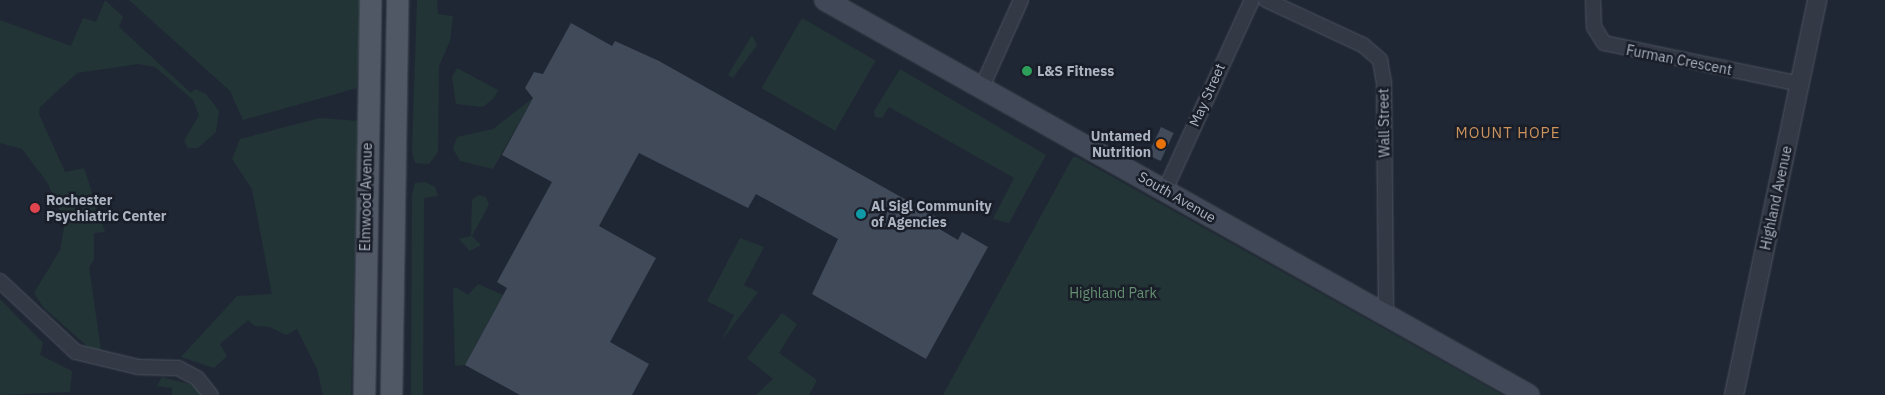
<!DOCTYPE html>
<style>
body{margin:0}
#map{position:relative;width:1885px;height:395px;overflow:hidden;background:#202734;font-family:"IBM Plex Sans",sans-serif}
div>[style]{position:absolute}
[style*='--x']{left:calc(var(--x)*1px);top:calc(var(--y)*1px);width:calc(var(--w)*1px);rotate:calc(var(--a)*1deg)}
.green>*{inset:0;background:#223436;transform-origin:0 0}
.building>*{inset:0;background:#414a59;transform-origin:0 0}
.roads{filter:drop-shadow(0 0 1px #4d5460) drop-shadow(0 0 1px #4d5460)}
.minor>*{height:14px;margin:-7px;padding:0 7px;transform-origin:7px;border-radius:7px;background:#333945}
.tertiary>*{height:18px;margin:-9px;padding:0 9px;transform-origin:9px;border-radius:9px;background:#333945}
.secondary>*{height:20px;margin:-10px;padding:0 10px;transform-origin:10px;border-radius:10px;background:#414857}
.primary>*{height:21px;margin:-10.5px;padding:0 10.5px;transform-origin:10.5px;border-radius:10.5px;background:#515865}
.dots>*{width:14px;height:14px;translate:-50% -50%;box-sizing:border-box;border:2px solid #191e29;border-radius:50%}
span{translate:-50% -50%;white-space:nowrap;text-align:center;line-height:1.15;-webkit-text-stroke:5px #191e29;paint-order:stroke}
.street-label{font-size:14px;color:#adb4c2}
.poi-label{font-size:14px;color:#adb4c2;font-weight:700}
.left{translate:0 -50%;text-align:left}
.right{translate:-100% -50%;text-align:right}
.park-label{font-size:14px;color:#669072}
.neighbourhood-label{font-size:15px;color:#cc935d;letter-spacing:1px}
</style>
<div id="map">
<div class="green">
<div style="clip-path:polygon(105px 0,123px 17px,119px 27px,191px 93px,195px 89px,206px 94px,219px 111px,216px 132px,198px 148px,188px 148px,184px 141px,199px 115px,193px 100px,155px 67px,138px 64px,77px 73px,40px 107px,39px 114px,65px 172px,84px 168px,105px 232px,94px 233px,94px 260px,89px 267px,101px 350px,88px 347px,43px 307px,34px 293px,60px 250px,65px 222px,47px 182px,22px 149px,0 143px,0 20px,71px 46px,83px 18px,96px 22px)"></div>
<div style="clip-path:polygon(129px 0,361px 0,357px 88px,243px 120px,230px 91px)"></div>
<div style="clip-path:polygon(417px 0,437px 0,438px 14px,453px 16px,450px 41px,439px 66px,438px 152px,429px 164px,415px 163px,412px 152px)"></div>
<div style="left:802px;top:18px;width:85px;height:81px;rotate:30deg"></div>
<div style="clip-path:polygon(752px 35px,757px 45px,733px 78px,728px 75px)"></div>
<div style="clip-path:polygon(457px 68px,498px 90px,494px 98px,483px 107px,456px 104px,452px 77px)"></div>
<div style="clip-path:polygon(900px 69px,1046px 155px,1009px 223px,993px 219px,1014px 178px,889px 107px,882px 118px,875px 117px,874px 111px)"></div>
<div style="clip-path:polygon(533px 98px,493px 169px,460px 161px,453px 149px,457px 137px,493px 129px)"></div>
<div style="clip-path:polygon(320px 118px,358px 121px,351px 395px,323px 395px,317px 369px,297px 329px,286px 335px,270px 327px,255px 326px,248px 320px,220px 344px,227px 356px,214px 368px,181px 357px,237px 296px,272px 294px,252px 189px,232px 159px,240px 139px)"></div>
<div style="clip-path:polygon(1073px 157px,1077px 157px,1503px 395px,943px 395px)"></div>
<div style="clip-path:polygon(425px 182px,435px 187px,438px 196px,424px 198px,423px 395px,411px 395px,412px 195px,415px 183px)"></div>
<div style="clip-path:polygon(478px 195px,486px 197px,489px 205px,472px 236px,481px 245px,470px 251px,459px 239px,471px 236px,472px 200px)"></div>
<div style="clip-path:polygon(740px 238px,764px 247px,744px 285px,758px 292px,722px 340px,734px 315px,707px 301px)"></div>
<div style="clip-path:polygon(478px 284px,503px 295px,465px 365px,455px 366px,453px 290px,455px 287px,468px 295px)"></div>
<div style="clip-path:polygon(0 299px,43px 343px,40px 355px,72px 371px,70px 392px,0 395px)"></div>
<div style="clip-path:polygon(782px 313px,797px 324px,779px 353px,817px 380px,809px 395px,756px 395px,773px 379px,747px 358px)"></div>
<div style="clip-path:polygon(162px 377px,197px 386px,203px 395px,172px 395px,172px 388px,157px 386px)"></div>
</div>
<div class="building">
<div style="clip-path:polygon(571px 23px,612px 46px,615px 41px,659px 61px,789px 134px,940px 219px,936px 227px,958px 240px,962px 232px,988px 247px,926px 359px,812px 294px,838px 239px,756px 194px,748px 208px,639px 153px,599px 226px,656px 258px,610px 342px,649px 364px,632px 395px,520px 395px,465px 365px,507px 288px,497px 282px,552px 182px,502px 155px,533px 98px,525px 88px,534px 72px,543px 74px)"></div>
<div style="left:1161px;top:127px;width:14px;height:31px;rotate:25deg"></div>
</div>
<div class="roads">
<div class="minor">
<div style="--x:1266;--y:0;--w:107;--a:24.9"></div>
<div style="--x:1363;--y:45;--w:23;--a:41"></div>
<div style="--x:1380;--y:60;--w:23;--a:80"></div>
<div style="--x:1384;--y:83;--w:233;--a:89.5"></div>
<div style="--x:1593;--y:0;--w:27;--a:88"></div>
<div style="--x:1594;--y:27;--w:19;--a:58"></div>
<div style="--x:1604;--y:43;--w:200;--a:11.8"></div>
<div style="--x:982;--y:87;--w:95;--a:-65.9"></div>
<div style="--x:1165;--y:190;--w:209;--a:-65.4"></div>
<div style="--x:0;--y:281;--w:104;--a:43.1"></div>
<div style="--x:76;--y:352;--w:64;--a:13.6"></div>
<div style="--x:138;--y:367;--w:40;--a:1.4"></div>
<div style="--x:178;--y:368;--w:21;--a:28"></div>
<div style="--x:197;--y:378;--w:22;--a:51"></div>
</div>
<div class="tertiary">
<div style="--x:1734;--y:395;--w:404;--a:-78.1"></div>
</div>
<div class="secondary">
<div style="--x:825;--y:0;--w:807;--a:29.3"></div>
</div>
<div class="primary">
<div style="--x:364;--y:395;--w:395;--a:-89.1"></div>
<div style="--x:391;--y:395;--w:395;--a:-89.1"></div>
</div>
</div>
<div class="dots">
<div style="left:1027px;top:71px;background:#2e9e5b"></div>
<div style="left:1161px;top:144px;background:#e8710a"></div>
<div style="left:35px;top:208px;background:#e0444e"></div>
<div style="left:861px;top:214px;background:#0f9aa8"></div>
</div>
<div class="street-label">
<span style="left:1679px;top:60px;rotate:11deg">Furman Crescent</span>
<span style="left:1207px;top:95px;rotate:-66deg">May Street</span>
<span style="left:1384px;top:123px;rotate:-91deg">Wall Street</span>
<span style="left:366px;top:197px;rotate:-89deg">Elmwood Avenue</span>
<span style="left:1177px;top:197px;rotate:30deg">South Avenue</span>
<span style="left:1776px;top:198px;rotate:-78deg">Highland Avenue</span>
</div>
<div class="poi-label">
<span class="left" style="left:1037px;top:71px">L&amp;S Fitness</span>
<span class="right" style="left:1151px;top:144px">Untamed<br>Nutrition</span>
<span class="left" style="left:46px;top:208px">Rochester<br>Psychiatric Center</span>
<span class="left" style="left:871px;top:214px">Al Sigl Community<br>of Agencies</span>
</div>
<div class="park-label">
<span style="left:1113px;top:293px">Highland Park</span>
</div>
<div class="neighbourhood-label">
<span style="left:1508px;top:133px">MOUNT HOPE</span>
</div>
</div>
